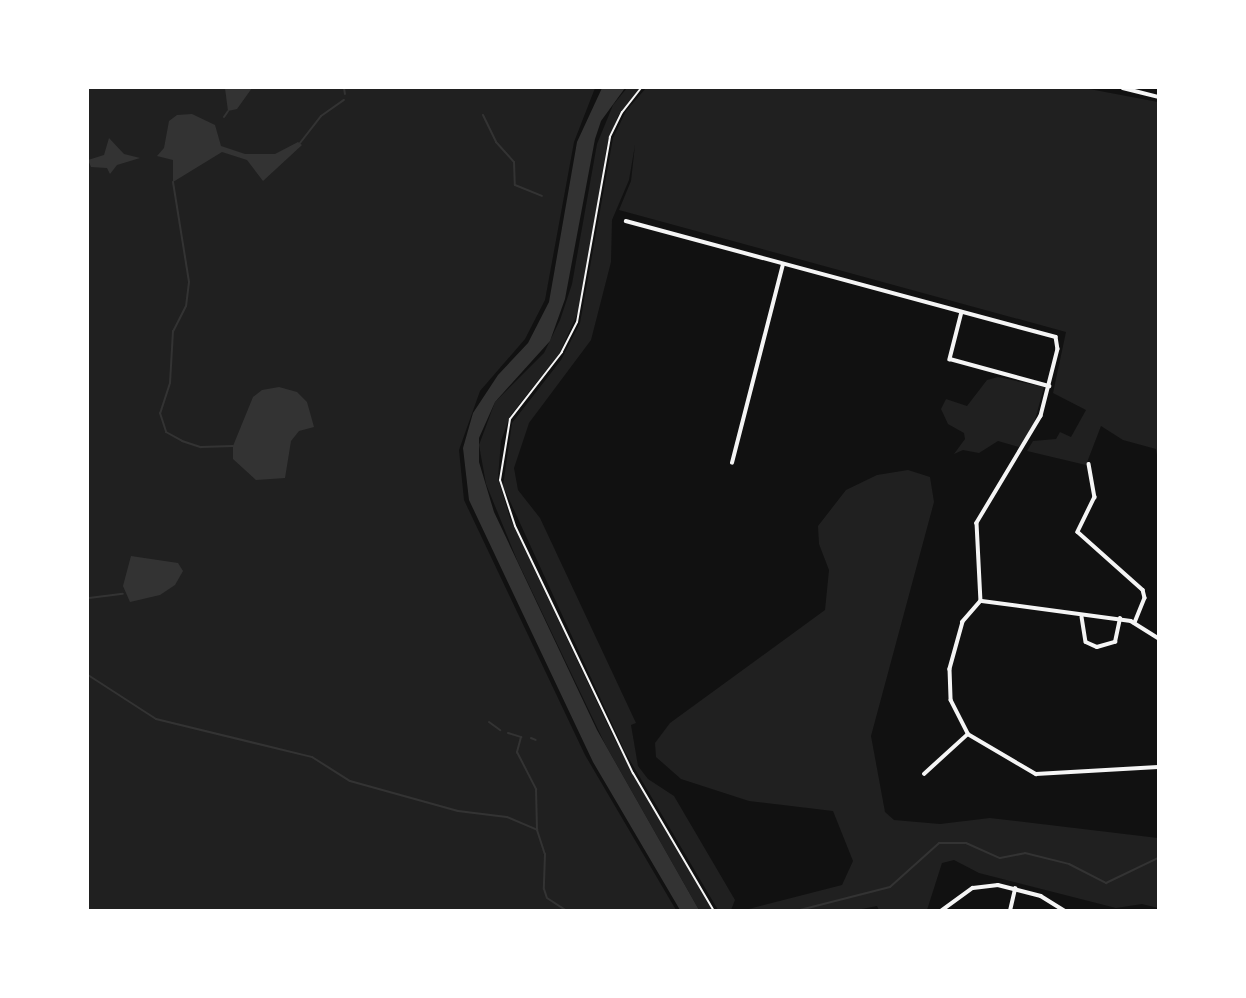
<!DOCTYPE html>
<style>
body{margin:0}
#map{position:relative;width:1246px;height:998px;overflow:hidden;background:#111;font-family:Karla,sans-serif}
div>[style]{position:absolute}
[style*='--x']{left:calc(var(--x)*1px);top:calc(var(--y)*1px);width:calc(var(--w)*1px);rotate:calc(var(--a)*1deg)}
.green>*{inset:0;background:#202020}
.water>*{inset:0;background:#333}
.stream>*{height:2px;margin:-1px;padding:0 1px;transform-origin:1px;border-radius:1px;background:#333}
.path>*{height:2px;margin:-1px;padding:0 1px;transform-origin:1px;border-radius:1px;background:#f5f5f5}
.minor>*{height:3.5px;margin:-1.75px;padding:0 1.75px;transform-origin:1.75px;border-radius:1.75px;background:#f5f5f5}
span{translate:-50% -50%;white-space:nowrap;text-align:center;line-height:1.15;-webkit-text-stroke:7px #fff;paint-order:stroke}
.frame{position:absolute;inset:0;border:89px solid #fff;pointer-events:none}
</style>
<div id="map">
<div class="green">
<div style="clip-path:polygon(88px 88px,595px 88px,574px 142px,545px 300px,525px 339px,480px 391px,459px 450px,464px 500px,585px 755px,676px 910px,88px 910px)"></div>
<div style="clip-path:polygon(627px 88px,640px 88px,618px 116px,607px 145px,580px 308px,559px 354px,510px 416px,501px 441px,498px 478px,510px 518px,615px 740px,713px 910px,699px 910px,605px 744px,517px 560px,486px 484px,479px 445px,495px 402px,544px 353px,560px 320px,572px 284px,597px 144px,613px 105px)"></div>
<div style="clip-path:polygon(646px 88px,1084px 88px,1158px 102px,1158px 462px,1156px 449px,1123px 440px,1101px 426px,1086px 465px,1027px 451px,1033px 441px,1056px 439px,1060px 432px,1071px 437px,1086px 410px,1053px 393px,1066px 332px,619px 210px,631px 181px,635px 145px,629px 180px,612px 220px,611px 262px,591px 340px,529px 423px,514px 468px,518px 490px,540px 518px,636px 723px,631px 725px,638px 766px,648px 779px,674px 796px,735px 900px,731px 910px,718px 910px,625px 752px,503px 486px,512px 423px,561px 360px,580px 323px,613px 138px,626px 111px)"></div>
<div style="clip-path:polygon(998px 377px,1044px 387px,1033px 427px,1019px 447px,998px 441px,979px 453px,963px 450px,954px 454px,965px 439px,964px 433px,948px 424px,941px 409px,946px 399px,967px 406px,987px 380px)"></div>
<div style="clip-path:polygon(908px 470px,930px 477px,934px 502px,871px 736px,885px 812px,894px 820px,940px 824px,990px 818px,1158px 838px,1158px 908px,1142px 904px,1116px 908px,979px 873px,954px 860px,942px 863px,927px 910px,879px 910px,877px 906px,852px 911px,745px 910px,842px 885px,853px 861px,833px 811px,749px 801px,681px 779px,656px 757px,655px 743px,670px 723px,825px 610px,829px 570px,819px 544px,818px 526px,846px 490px,877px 475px)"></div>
</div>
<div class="water">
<div style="clip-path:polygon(225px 88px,252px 88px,237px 109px,228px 111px)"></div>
<div style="clip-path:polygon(602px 88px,625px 88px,601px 121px,595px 139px,565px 299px,550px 341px,495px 402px,479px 438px,479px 462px,494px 512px,597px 730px,699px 910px,680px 910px,593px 762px,469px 500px,463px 448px,473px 413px,498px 375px,528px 343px,549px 302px,577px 142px)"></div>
<div style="clip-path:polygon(192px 114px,215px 125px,221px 146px,245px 154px,275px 154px,298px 142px,302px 145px,263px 181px,247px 160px,222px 152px,173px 182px,173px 160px,157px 156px,164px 148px,169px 121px,177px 115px)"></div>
<div style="clip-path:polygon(109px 138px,124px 154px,140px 158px,117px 165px,110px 174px,107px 168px,91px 167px,88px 160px,104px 155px)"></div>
<div style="clip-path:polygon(279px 387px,297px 392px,307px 402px,314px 427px,299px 431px,291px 441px,285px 478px,256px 480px,233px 459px,233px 446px,253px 397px,262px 390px)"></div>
<div style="clip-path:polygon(131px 556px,178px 563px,183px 571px,175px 585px,160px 595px,130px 602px,123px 586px)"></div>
</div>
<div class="stream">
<div style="--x:344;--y:88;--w:6;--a:81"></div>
<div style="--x:483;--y:115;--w:30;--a:64"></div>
<div style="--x:496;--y:142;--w:27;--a:48"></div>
<div style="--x:514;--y:162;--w:23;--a:88"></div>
<div style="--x:515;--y:185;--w:29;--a:22"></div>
<div style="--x:224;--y:117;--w:7;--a:-56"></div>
<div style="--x:300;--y:143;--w:34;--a:-52"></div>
<div style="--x:321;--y:116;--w:28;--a:-35"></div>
<div style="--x:173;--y:182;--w:101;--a:80.9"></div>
<div style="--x:189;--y:282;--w:24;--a:97"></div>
<div style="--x:186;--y:306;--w:28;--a:117"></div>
<div style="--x:173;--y:331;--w:52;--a:93.3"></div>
<div style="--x:170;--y:383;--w:32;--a:108"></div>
<div style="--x:160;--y:413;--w:20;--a:72"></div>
<div style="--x:166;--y:432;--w:18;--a:29"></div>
<div style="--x:182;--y:441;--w:20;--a:18"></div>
<div style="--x:201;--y:447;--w:32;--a:-2"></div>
<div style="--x:89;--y:598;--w:34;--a:-7"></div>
<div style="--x:88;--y:675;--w:81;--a:32.9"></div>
<div style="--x:156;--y:719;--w:161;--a:13.7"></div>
<div style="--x:312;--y:757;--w:45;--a:32.3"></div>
<div style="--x:350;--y:781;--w:112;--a:15.5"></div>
<div style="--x:458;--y:811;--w:49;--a:7"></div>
<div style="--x:507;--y:817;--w:33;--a:23"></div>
<div style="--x:489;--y:722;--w:14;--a:36"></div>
<div style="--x:508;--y:733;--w:14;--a:17"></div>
<div style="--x:521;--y:737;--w:16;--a:105"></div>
<div style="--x:517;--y:752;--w:42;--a:62.8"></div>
<div style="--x:536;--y:789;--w:41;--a:88.6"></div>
<div style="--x:537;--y:830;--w:25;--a:72"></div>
<div style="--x:545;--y:854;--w:35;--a:92"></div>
<div style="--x:544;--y:889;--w:9;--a:72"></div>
<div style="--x:547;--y:898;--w:24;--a:33"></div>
<div style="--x:531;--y:738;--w:5;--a:22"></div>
<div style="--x:796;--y:911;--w:97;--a:-14.3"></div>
<div style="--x:890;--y:887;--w:66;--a:-41.9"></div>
<div style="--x:939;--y:843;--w:27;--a:0"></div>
<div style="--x:966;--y:843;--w:37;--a:24"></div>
<div style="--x:1000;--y:858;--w:25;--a:-11"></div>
<div style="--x:1025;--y:853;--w:45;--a:14"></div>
<div style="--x:1069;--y:864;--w:42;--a:27.2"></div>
<div style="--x:1106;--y:883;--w:58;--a:-25.7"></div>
</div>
<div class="path">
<div style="--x:641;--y:88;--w:31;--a:128"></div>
<div style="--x:622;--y:112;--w:28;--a:116"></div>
<div style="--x:610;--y:137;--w:188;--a:100.1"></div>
<div style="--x:577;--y:322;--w:34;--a:117"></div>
<div style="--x:562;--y:352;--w:85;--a:127.8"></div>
<div style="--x:510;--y:419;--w:62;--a:99.3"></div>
<div style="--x:500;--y:480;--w:48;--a:71.9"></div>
<div style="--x:515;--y:526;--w:274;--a:64.5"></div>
<div style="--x:633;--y:773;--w:160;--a:59.6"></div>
</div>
<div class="minor">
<div style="--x:1123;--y:88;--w:36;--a:14"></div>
<div style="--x:626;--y:221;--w:445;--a:15.1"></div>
<div style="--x:1056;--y:337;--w:12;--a:81"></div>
<div style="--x:1058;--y:349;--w:69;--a:104.2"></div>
<div style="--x:1041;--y:416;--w:125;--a:120.9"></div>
<div style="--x:977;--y:523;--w:78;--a:87.1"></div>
<div style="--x:981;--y:601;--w:28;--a:131"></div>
<div style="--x:963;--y:622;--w:49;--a:105.5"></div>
<div style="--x:950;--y:669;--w:31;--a:88"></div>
<div style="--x:951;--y:700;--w:38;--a:63"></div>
<div style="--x:968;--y:734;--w:79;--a:30.5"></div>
<div style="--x:1036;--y:774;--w:122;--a:-3.3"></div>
<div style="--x:962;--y:312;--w:49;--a:104.3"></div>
<div style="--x:950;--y:359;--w:103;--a:15.3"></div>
<div style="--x:732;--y:463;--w:205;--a:-75.6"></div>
<div style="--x:1089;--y:464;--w:34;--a:80"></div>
<div style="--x:1095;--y:497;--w:39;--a:116"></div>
<div style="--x:1078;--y:532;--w:87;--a:41.7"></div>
<div style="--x:1143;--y:590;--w:8;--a:76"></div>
<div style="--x:1145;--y:598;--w:27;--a:112"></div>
<div style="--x:982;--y:601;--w:150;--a:7.6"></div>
<div style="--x:1131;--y:621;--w:32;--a:32"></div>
<div style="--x:1082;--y:617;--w:25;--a:81"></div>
<div style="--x:1086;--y:642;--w:12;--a:24"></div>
<div style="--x:1097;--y:647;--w:19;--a:-16"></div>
<div style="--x:1115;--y:642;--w:24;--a:-78"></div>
<div style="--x:924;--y:774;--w:59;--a:-42.3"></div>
<div style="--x:941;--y:911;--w:39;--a:-36"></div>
<div style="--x:973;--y:888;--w:25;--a:-7"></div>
<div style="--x:998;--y:885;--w:44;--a:14.3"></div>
<div style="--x:1041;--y:896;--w:28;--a:32"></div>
<div style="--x:1010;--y:911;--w:23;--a:-77"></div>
</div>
<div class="frame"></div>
</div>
